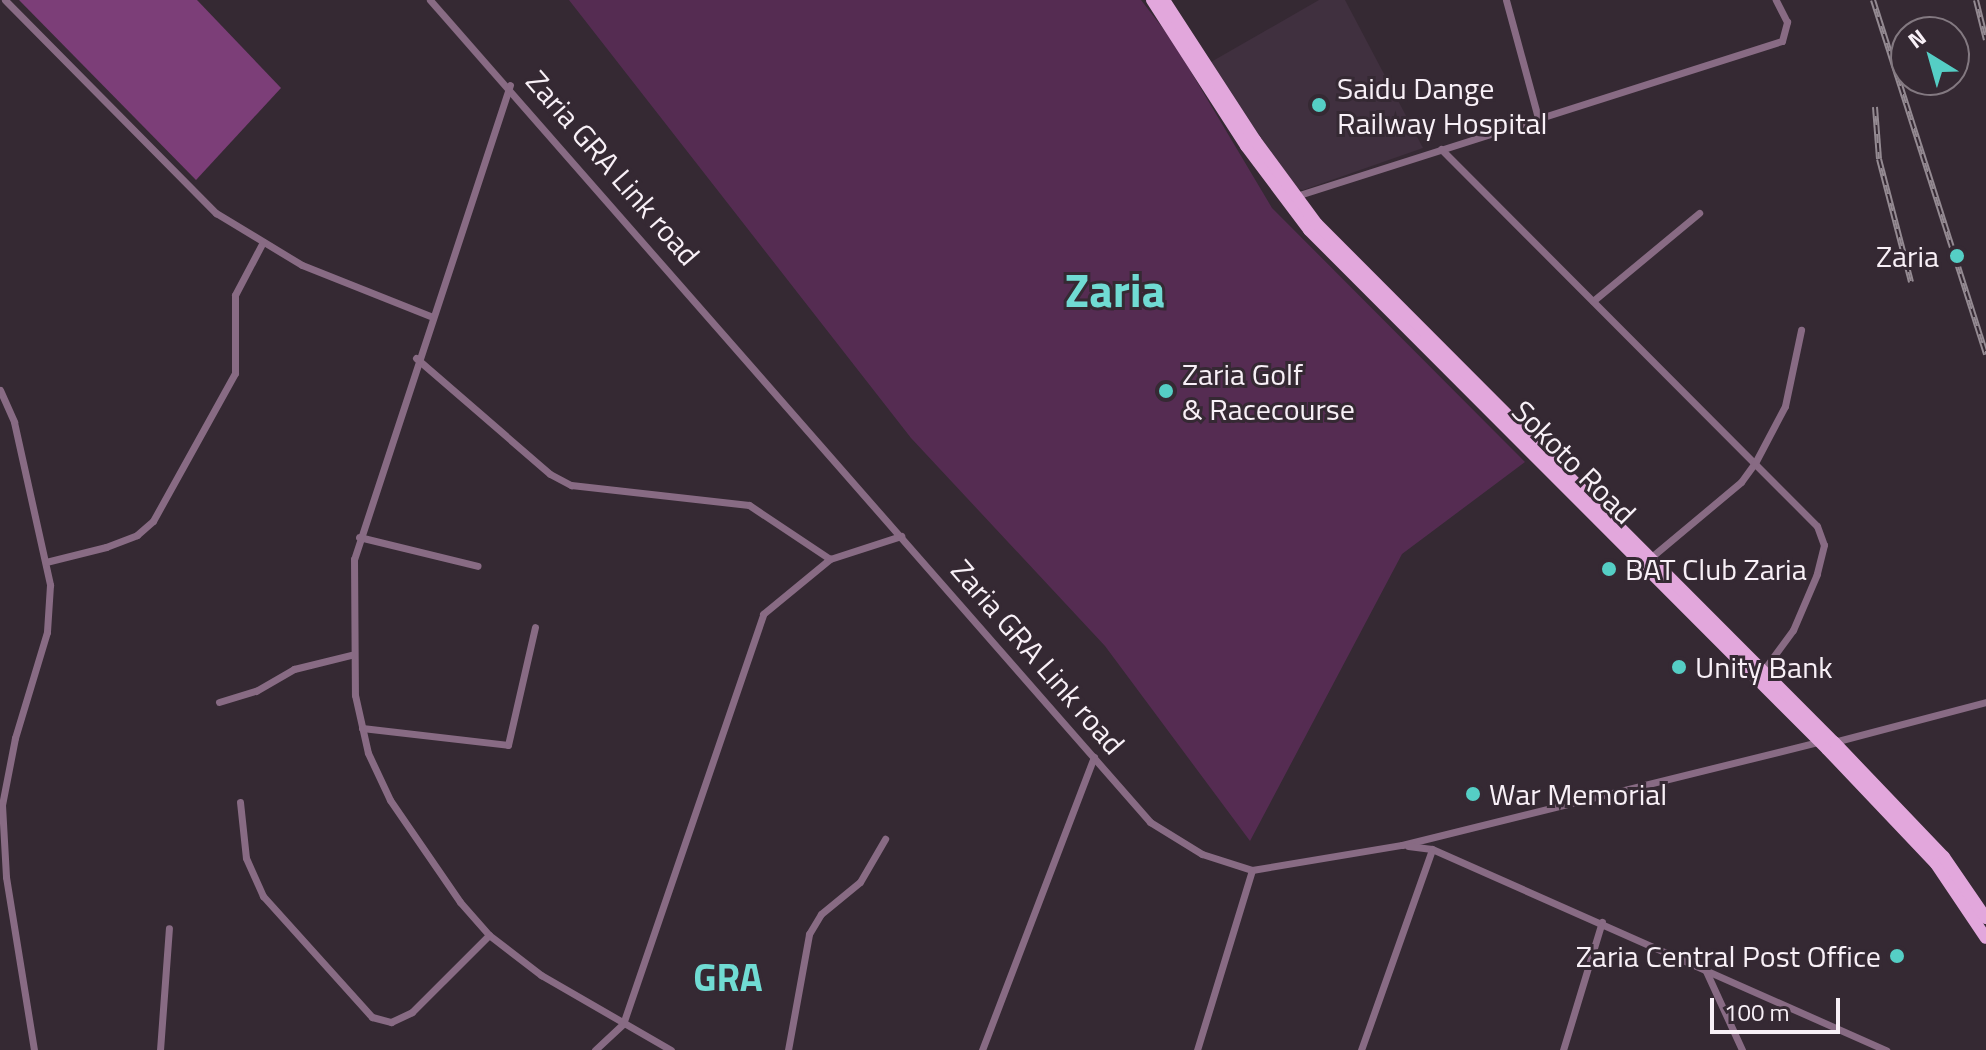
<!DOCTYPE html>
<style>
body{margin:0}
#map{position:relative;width:1986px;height:1050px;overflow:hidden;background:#352933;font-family:"Titillium Web",sans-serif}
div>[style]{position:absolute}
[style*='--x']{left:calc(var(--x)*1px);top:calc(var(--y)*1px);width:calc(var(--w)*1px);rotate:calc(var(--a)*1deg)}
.built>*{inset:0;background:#40303f}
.green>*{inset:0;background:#552c52}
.forest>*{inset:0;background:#7c3e78}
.street>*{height:7px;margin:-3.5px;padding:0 3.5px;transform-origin:3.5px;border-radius:3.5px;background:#886b84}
.primary>*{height:12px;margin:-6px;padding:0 6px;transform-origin:6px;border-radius:6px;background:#e2a7dc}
.rail>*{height:6px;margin-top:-3px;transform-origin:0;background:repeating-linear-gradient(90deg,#352933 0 9px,#948a92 0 18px);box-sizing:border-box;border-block:2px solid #948a92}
.dots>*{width:22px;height:22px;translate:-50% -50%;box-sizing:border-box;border:4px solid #352933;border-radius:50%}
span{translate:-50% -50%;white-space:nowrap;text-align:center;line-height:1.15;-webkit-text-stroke:6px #352933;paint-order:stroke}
.poi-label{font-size:30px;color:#f8f0f7}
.left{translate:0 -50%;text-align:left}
.right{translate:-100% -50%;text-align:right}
.street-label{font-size:30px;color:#f8f0f7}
.district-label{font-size:38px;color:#70dbd3;font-weight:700}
.town-label{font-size:46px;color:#70dbd3;font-weight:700}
.north{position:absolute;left:1890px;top:16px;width:80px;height:80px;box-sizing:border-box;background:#352933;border:2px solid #837981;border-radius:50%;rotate:323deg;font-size:22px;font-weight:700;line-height:32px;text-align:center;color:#f8f0f7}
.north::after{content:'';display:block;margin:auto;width:28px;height:36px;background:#55cec5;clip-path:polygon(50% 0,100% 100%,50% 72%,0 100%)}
.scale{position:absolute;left:1710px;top:998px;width:130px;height:36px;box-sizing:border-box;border:4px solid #f8f0f7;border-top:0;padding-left:10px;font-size:24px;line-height:28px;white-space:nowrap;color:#f8f0f7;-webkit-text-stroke:6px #352933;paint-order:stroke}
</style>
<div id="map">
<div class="built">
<div style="clip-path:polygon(1319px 0,1345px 0,1423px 148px,1303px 190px,1291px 188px,1211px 62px)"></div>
</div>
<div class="green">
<div style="clip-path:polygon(569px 0,1141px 0,1172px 40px,1272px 208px,1525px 462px,1402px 554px,1250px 841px,1105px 646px,911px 438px)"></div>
</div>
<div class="forest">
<div style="clip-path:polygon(19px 0,197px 0,281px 88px,196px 180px)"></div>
</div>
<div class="street">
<div style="--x:5;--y:0;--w:300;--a:45.3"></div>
<div style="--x:216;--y:213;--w:100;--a:31.2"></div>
<div style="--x:302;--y:265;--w:138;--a:21.7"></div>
<div style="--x:430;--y:0;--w:1093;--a:48.78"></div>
<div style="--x:1150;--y:822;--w:61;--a:31.6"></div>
<div style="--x:1202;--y:854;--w:52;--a:17.7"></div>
<div style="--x:1252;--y:870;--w:152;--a:-9.5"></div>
<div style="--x:1402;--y:845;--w:430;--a:-13.9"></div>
<div style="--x:1506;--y:0;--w:122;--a:74.8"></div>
<div style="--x:510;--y:85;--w:499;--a:108.2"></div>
<div style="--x:354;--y:559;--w:136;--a:89.6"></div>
<div style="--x:355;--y:695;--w:59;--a:77.4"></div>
<div style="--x:368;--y:753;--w:52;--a:64.9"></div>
<div style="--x:390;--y:800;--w:124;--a:55.5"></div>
<div style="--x:460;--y:902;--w:44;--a:48.7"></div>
<div style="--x:489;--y:935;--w:66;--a:37.6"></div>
<div style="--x:541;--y:975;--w:150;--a:30"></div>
<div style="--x:1441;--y:149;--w:532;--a:45.08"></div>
<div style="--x:1817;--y:526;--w:20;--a:70"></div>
<div style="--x:1824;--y:545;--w:30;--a:104"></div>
<div style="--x:1817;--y:574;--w:61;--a:113.2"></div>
<div style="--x:1793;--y:630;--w:51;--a:126.2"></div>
<div style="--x:1296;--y:196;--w:510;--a:-17.69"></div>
<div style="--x:1782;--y:41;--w:20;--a:-75"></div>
<div style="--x:1787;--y:22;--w:25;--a:-117"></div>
<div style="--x:1593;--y:301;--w:138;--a:-39.7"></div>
<div style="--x:416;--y:358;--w:177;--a:40.9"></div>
<div style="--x:550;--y:474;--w:24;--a:28"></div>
<div style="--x:571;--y:485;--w:179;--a:6.4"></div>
<div style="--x:749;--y:505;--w:97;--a:33.7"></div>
<div style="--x:0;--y:390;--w:35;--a:66"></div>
<div style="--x:14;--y:422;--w:167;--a:77.5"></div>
<div style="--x:50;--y:585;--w:47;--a:93.7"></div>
<div style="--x:47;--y:632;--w:111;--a:106.8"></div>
<div style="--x:15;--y:738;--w:68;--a:101"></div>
<div style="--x:2;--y:805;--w:72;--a:86.8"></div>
<div style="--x:6;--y:877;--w:175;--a:80.8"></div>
<div style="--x:359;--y:537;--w:122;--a:13.7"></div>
<div style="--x:1649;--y:559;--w:120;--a:-39.9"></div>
<div style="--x:1741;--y:482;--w:24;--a:-54"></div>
<div style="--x:1755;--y:463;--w:64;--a:-62.2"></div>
<div style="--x:1785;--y:406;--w:78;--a:-78.1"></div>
<div style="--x:46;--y:562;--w:62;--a:-14"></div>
<div style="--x:106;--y:547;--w:33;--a:-21"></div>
<div style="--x:137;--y:535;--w:21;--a:-41"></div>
<div style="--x:153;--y:521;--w:169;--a:-61"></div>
<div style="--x:235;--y:373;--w:78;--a:-90"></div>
<div style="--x:235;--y:295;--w:60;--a:-62.2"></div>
<div style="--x:219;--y:702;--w:39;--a:-17"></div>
<div style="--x:256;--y:691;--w:44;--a:-30.1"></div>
<div style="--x:294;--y:669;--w:59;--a:-13.8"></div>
<div style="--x:362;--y:728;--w:147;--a:6.6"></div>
<div style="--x:508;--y:745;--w:121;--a:-77.1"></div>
<div style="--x:1834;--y:742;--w:157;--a:-14.7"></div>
<div style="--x:240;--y:802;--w:56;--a:83.9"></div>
<div style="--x:246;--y:858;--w:42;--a:65.9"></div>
<div style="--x:263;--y:896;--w:163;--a:48"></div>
<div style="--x:372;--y:1017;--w:20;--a:15"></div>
<div style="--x:391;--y:1022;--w:23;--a:-25"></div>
<div style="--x:412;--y:1012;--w:109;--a:-45"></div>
<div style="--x:1408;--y:846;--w:24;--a:7"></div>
<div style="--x:1432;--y:849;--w:497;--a:23.9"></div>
<div style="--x:1705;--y:969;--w:89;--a:65.4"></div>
<div style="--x:160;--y:1050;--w:122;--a:-85.8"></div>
<div style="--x:595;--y:1050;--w:38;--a:-43"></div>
<div style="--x:623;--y:1024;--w:433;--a:-71.1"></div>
<div style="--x:763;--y:614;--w:87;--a:-39.4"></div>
<div style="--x:830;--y:559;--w:75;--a:-17.9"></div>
<div style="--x:788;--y:1050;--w:118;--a:-79.7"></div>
<div style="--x:809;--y:934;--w:23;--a:-59"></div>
<div style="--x:821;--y:914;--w:50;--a:-39.4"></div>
<div style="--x:860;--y:882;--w:50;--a:-59.8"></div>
<div style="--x:982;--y:1050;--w:314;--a:-69.1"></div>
<div style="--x:1197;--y:1050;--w:188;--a:-73"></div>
<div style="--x:1361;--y:1050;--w:213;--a:-70.5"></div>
<div style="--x:1563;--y:1050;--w:134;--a:-73.1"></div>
</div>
<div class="primary">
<div style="--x:1152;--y:0;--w:174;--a:57.2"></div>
<div style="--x:1246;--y:146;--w:105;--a:53.1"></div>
<div style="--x:1309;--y:230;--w:733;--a:45.06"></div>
<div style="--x:1827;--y:749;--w:158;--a:46.5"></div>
<div style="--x:1936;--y:864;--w:89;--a:56"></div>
<div style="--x:1164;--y:0;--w:167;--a:57"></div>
<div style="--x:1255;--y:140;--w:104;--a:53.6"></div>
<div style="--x:1317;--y:224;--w:732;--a:45.06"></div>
<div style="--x:1834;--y:742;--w:159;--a:46.3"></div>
<div style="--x:1944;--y:857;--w:74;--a:55.5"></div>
</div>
<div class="rail">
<div style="--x:1873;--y:0;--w:372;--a:72.3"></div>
<div style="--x:1976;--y:0;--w:41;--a:76"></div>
<div style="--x:1875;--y:107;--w:52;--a:85.6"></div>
<div style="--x:1879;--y:159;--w:127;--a:75.4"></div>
</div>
<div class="dots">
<div style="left:1319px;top:105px;background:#55cec5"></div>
<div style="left:1957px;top:256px;background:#55cec5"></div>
<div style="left:1166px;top:391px;background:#55cec5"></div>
<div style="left:1609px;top:569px;background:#55cec5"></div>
<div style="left:1679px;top:667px;background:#55cec5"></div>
<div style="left:1473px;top:794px;background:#55cec5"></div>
<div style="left:1897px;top:956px;background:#55cec5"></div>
</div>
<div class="poi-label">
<span class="left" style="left:1337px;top:105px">Saidu Dange<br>Railway Hospital</span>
<span class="right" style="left:1939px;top:256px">Zaria</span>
<span class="left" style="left:1182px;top:391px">Zaria Golf<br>&amp; Racecourse</span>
<span class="left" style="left:1625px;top:569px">BAT Club Zaria</span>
<span class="left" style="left:1695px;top:667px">Unity Bank</span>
<span class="left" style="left:1489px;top:794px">War Memorial</span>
<span class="right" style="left:1881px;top:956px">Zaria Central Post Office</span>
</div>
<div class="street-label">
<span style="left:613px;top:168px;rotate:49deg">Zaria GRA Link road</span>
<span style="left:1574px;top:462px;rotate:45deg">Sokoto Road</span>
<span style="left:1038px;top:657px;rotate:49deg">Zaria GRA Link road</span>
</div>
<div class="district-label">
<span style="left:728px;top:978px">GRA</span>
</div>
<div class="town-label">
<span style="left:1115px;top:290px">Zaria</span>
</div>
<div class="north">N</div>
<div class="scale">100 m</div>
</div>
